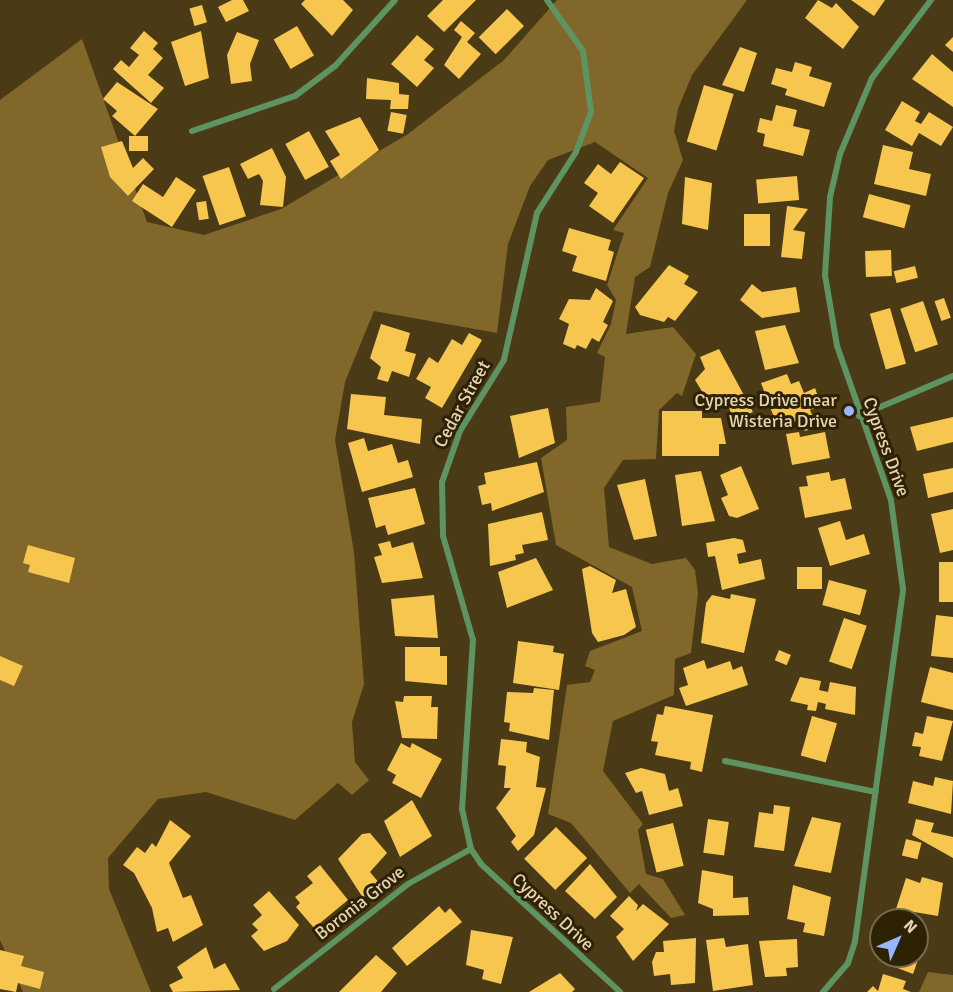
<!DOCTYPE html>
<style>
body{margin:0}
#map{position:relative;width:953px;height:992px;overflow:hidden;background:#4a3a15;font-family:Signika,sans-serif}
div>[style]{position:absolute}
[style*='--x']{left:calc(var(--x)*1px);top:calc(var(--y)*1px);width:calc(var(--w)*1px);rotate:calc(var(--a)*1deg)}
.forest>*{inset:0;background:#81672a}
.building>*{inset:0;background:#f6c64f;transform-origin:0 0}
.minor>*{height:6px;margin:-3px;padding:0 3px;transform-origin:3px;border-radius:3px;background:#5e9362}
.dots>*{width:16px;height:16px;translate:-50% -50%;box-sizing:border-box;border:3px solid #2e2204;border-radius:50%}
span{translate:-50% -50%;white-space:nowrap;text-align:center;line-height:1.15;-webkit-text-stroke:6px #2e2204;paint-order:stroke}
.poi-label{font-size:18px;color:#e4d4b3}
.right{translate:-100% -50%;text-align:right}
.street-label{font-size:18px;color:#e4d4b3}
.north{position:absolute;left:869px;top:908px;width:60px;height:60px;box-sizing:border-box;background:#2e2204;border:2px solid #77694a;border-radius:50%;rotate:45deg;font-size:16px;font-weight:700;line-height:24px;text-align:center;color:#e4d4b3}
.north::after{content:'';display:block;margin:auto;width:21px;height:27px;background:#97b6fd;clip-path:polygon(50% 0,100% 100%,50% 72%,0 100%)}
</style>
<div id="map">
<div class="forest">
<div style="clip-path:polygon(557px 0,747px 0,692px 75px,678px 109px,674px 131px,683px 160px,668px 193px,650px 267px,635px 277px,626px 334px,673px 327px,696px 354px,682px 396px,677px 393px,659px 410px,656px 459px,623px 460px,604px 488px,609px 547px,652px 564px,686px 558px,695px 570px,698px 593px,691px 653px,675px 659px,674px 695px,613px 721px,603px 771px,643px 824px,638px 830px,646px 874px,663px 879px,685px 915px,671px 918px,639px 884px,630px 893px,571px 823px,548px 814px,567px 685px,590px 682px,595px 670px,585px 666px,590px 651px,642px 631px,632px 587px,556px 545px,541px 458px,567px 440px,566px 407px,600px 402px,605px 357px,597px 353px,611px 324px,616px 300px,607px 285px,624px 233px,613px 230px,648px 178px,595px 142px,548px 160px,530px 186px,508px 244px,497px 333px,374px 311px,345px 382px,335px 440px,354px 552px,364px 684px,352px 722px,355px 762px,369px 780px,352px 795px,338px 783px,295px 820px,206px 792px,158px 799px,108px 858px,109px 889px,151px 992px,23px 992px,0 940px,0 100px,82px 39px,147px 222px,204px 235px,281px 209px,408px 134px,504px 60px)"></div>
<div style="clip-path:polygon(928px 972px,953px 975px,953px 992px,919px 992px)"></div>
</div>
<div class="building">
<div style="clip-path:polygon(232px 0,243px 0,249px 11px,226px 22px,218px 7px)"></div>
<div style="clip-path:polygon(305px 0,343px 0,353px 10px,332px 36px,301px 4px)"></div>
<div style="clip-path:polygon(443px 0,476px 0,444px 32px,427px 16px)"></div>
<div style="clip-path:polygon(818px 0,832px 8px,836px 3px,859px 27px,843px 49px,805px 18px)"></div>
<div style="clip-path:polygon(851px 0,885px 0,874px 16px)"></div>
<div style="left:202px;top:5px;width:18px;height:13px;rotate:74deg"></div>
<div style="left:507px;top:9px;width:24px;height:40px;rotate:45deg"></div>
<div style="clip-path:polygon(461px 21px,475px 33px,467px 42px,481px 54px,459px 79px,444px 65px,462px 37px,454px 30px)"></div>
<div style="left:297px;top:26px;width:34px;height:27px;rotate:60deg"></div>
<div style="clip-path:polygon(144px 31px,158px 43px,153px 49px,163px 58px,148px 75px,164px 88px,151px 103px,113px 69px,121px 60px,129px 67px,139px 55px,130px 48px)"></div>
<div style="clip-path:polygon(201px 31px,209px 78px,185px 86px,171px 42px)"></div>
<div style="clip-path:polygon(237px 32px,259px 40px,250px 64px,252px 81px,231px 84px,227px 55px)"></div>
<div style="clip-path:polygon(417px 35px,434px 49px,424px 60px,434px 68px,417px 87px,391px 64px)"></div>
<div style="clip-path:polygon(953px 37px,953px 52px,945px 45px)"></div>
<div style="clip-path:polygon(740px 47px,757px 53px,744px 92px,722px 85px)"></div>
<div style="clip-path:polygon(932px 54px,953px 72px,953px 107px,912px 79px)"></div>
<div style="clip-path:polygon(795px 62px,812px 67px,809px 76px,832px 83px,824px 107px,785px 95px,787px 89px,771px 84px,776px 68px,792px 72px)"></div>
<div style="clip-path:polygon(367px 78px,399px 83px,399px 94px,409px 95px,408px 109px,390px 109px,391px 100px,366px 99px)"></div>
<div style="clip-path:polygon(117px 82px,158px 109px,135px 136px,112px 116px,117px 111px,103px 99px)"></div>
<div style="left:704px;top:85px;width:31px;height:59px;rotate:17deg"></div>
<div style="clip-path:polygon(902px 101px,920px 112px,915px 121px,921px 124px,929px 112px,953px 127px,941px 146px,919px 133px,912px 146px,885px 130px)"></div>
<div style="clip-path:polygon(776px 105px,797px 110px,793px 126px,810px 130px,803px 156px,763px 146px,765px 134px,757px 132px,760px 118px,772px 121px)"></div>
<div style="left:391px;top:112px;width:16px;height:19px;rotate:11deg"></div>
<div style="clip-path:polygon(360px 117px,379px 150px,341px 179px,330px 161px,340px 155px,325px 131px)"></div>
<div style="left:309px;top:131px;width:41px;height:27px;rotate:61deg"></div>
<div style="left:148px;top:136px;width:15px;height:19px;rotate:90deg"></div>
<div style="clip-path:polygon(122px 141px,133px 168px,143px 158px,154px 169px,128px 196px,110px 177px,101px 147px)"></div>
<div style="clip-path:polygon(883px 145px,913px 152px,909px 169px,931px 174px,926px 196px,874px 184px)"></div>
<div style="clip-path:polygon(272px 148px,286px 177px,283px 207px,260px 205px,263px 181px,259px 174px,248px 179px,240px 164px)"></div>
<div style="clip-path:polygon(620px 162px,644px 178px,613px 223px,589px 206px,598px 193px,584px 183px,598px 164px,611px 174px)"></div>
<div style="left:229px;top:167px;width:52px;height:28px;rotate:71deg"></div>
<div style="left:797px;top:176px;width:24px;height:41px;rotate:85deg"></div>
<div style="clip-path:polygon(176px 177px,196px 190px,172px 227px,132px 201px,143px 184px,163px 197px)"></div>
<div style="clip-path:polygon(685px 177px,712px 183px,708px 230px,682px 224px)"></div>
<div style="left:869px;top:194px;width:43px;height:24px;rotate:15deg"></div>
<div style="left:206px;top:201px;width:18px;height:10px;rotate:81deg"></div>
<div style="clip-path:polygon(787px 206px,808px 209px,793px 230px,805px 232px,802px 259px,781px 257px)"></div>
<div style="left:744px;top:214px;width:26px;height:32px"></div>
<div style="clip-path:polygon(569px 228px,611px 240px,608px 250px,614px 252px,606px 281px,572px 271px,577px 256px,562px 251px)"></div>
<div style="left:891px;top:250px;width:26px;height:26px;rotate:88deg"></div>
<div style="clip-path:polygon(669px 265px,689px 276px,684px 284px,698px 292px,675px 321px,668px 317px,664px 322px,640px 315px,635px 307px)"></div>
<div style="left:915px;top:266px;width:12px;height:22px;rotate:76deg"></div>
<div style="clip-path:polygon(752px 284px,762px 292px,796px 287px,800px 312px,762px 318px,740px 300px)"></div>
<div style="clip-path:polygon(596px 288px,613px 301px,603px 322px,608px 325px,599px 342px,592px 338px,586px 349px,577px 345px,575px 349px,563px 344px,569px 324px,559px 319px,569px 299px,590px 300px)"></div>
<div style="left:944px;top:298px;width:21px;height:10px;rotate:71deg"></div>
<div style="left:923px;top:301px;width:46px;height:24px;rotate:71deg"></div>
<div style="left:890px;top:308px;width:58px;height:21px;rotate:74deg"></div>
<div style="clip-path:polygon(381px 324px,410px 333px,405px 351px,416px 354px,409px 377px,392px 371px,388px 382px,377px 379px,381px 367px,370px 358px)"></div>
<div style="clip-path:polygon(785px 325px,799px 363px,765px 370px,755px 331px)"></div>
<div style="clip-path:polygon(469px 333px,482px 340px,442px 408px,425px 398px,431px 387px,416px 379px,429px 357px,438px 363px,452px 339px,462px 345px)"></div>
<div style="clip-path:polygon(719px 349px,753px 412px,734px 420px,723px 394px,708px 401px,695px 380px,705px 369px,700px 357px)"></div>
<div style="clip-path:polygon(787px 374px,791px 384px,799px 381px,804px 393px,815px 388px,821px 405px,810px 410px,812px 415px,778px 428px,761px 383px)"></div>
<div style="clip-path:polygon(351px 394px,386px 397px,384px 415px,422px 419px,420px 444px,347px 429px)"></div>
<div style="clip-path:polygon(548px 408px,555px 443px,519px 458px,510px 416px)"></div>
<div style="clip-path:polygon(662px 411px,702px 411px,702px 418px,721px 418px,726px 444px,719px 444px,719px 456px,662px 456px)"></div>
<div style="left:820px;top:416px;width:10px;height:19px;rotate:73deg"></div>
<div style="clip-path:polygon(953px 417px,953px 442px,917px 451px,910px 427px)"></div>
<div style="clip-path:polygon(799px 432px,800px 437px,825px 432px,830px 458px,792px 465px,786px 434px)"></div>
<div style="clip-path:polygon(364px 438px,368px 451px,392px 444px,398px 463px,408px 460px,413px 477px,362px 492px,348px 443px)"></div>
<div style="clip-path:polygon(537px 462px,544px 492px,492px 511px,491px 503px,482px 505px,478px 486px,486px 484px,484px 473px)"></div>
<div style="clip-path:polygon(741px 466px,759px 509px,737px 518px,729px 516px,721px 498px,728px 495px,720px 475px)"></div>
<div style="clip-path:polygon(953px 468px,953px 492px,928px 498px,923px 474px)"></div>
<div style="clip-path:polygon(701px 471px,715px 521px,682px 526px,675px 475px)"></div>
<div style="clip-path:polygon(829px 472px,831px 481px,845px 478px,852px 509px,805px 518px,799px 487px,808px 486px,806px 476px)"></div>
<div style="clip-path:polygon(645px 479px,657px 536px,634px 540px,617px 485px)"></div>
<div style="clip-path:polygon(415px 488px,425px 524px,388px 535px,385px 525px,376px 528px,368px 498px)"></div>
<div style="clip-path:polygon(953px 509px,953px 550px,940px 553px,931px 514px)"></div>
<div style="clip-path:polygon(542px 512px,548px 540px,522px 545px,524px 553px,515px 555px,516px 560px,490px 566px,488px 524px)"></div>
<div style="clip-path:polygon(840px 521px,846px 540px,864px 534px,870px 554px,830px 566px,818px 528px)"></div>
<div style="clip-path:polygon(734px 538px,743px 540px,746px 552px,737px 554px,739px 564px,761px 559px,765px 579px,722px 590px,715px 556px,708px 557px,706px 543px)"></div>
<div style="clip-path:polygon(390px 541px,392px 548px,413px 542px,423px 578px,382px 583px,374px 557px,382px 555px,378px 544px)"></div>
<div style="clip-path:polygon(28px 545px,75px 558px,69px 583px,28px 572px,30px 565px,23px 563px)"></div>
<div style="clip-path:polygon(536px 558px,553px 590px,507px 608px,498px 572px)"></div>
<div style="left:939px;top:562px;width:14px;height:40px"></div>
<div style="clip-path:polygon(590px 566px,616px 580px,612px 593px,626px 589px,636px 627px,624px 635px,598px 642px,592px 633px,582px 569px)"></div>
<div style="left:797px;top:567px;width:25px;height:22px"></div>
<div style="left:829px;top:580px;width:39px;height:26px;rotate:15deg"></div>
<div style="clip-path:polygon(731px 594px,756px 599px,744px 653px,701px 643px,706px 603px,712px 595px,730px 599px)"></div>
<div style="clip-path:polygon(434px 595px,438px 638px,395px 636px,391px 599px)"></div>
<div style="clip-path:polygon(936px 615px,953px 617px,953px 658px,931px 656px)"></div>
<div style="left:844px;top:618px;width:24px;height:46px;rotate:19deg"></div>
<div style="clip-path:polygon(518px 641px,554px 646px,553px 652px,564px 654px,559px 690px,513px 683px)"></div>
<div style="clip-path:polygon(405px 647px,440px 647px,440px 656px,447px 656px,447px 685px,405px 681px)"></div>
<div style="left:779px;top:650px;width:13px;height:11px;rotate:23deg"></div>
<div style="clip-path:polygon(0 656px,23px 666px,14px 686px,0 680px)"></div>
<div style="clip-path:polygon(704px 660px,707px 669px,730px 661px,733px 670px,742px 666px,748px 685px,686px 706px,679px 688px,688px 685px,683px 668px)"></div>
<div style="clip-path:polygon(930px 667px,953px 673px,953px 710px,921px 702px)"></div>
<div style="clip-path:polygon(800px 677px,821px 681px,819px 690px,828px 692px,830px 682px,856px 687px,855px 715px,825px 709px,826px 704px,818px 702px,816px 711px,807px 710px,808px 705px,790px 701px)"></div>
<div style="clip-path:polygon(534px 688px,554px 690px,549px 740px,509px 731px,510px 723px,504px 722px,507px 692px,533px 693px)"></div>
<div style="clip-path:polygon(404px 696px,432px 696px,431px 707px,438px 707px,437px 739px,402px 738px,395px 701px,403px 702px)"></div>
<div style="clip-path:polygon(665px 706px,713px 715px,702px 772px,690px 769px,691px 762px,655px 755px,658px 742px,651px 741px,657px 714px,663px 715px)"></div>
<div style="left:812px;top:716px;width:26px;height:41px;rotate:16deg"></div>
<div style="clip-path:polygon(927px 716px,953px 721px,942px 761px,919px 756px,921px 747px,912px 746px,915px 732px,923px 734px)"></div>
<div style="clip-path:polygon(501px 739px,527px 742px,526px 752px,540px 757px,536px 787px,546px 788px,534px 835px,518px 851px,511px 842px,516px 836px,496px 808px,511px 788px,504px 788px,506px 766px,498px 765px)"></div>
<div style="clip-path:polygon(401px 743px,410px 748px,412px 743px,442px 759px,421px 798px,392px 783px,396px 775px,387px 770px)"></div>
<div style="clip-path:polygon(641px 768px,665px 774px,669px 791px,678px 788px,683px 806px,649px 815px,642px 791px,636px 793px,625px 773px)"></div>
<div style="clip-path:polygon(935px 777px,953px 781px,951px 814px,908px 803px,913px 781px,933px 786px)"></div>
<div style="clip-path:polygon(412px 800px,432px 836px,400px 857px,384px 821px)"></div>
<div style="clip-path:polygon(774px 805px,790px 807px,784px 851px,754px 847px,759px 812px,773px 814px)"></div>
<div style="clip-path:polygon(812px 817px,841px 823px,831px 873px,794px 866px)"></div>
<div style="left:708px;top:819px;width:21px;height:34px;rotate:8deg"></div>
<div style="clip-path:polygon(916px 819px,934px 823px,931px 832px,953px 837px,953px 858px,912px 835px)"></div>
<div style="clip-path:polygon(170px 820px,191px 836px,169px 863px,183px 898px,191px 895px,203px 925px,173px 942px,168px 928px,157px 932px,152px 908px,134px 873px,123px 865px,137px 847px,145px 853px,152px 843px,156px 847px)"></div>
<div style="left:673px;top:823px;width:44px;height:28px;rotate:76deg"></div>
<div style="left:556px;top:827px;width:44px;height:45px;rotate:45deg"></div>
<div style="clip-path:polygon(370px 833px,387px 853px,370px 872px,380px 884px,363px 898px,338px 859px,362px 834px)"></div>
<div style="left:906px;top:839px;width:16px;height:17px;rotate:14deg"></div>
<div style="clip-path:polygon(590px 864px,617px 897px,595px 919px,565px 891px)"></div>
<div style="clip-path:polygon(320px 865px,348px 900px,314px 928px,296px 907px,300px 903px,295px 897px,313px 883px,307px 876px)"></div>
<div style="clip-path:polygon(702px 870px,733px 876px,733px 898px,748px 897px,749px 915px,713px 916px,713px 909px,698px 903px)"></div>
<div style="clip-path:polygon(922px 877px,943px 883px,938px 916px,896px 909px,906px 878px,920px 883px)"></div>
<div style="clip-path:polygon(793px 885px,831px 897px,824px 936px,803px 932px,805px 923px,787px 919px)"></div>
<div style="clip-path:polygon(269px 891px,299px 925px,287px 941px,264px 951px,251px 936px,258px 930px,252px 924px,262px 915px,253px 905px)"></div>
<div style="clip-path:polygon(629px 896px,638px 905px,636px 911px,643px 904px,669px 924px,633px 961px,616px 937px,624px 929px,610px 916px)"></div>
<div style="clip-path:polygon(439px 906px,445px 913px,450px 908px,462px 922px,407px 966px,392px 948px)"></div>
<div style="clip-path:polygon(917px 927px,928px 931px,913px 974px,882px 962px,884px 956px,917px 956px)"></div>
<div style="clip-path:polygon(471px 930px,513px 937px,501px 984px,482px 979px,484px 970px,466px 965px)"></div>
<div style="clip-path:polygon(696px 938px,695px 983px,671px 985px,670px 974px,654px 976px,652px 962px,656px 952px,664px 952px,663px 941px)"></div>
<div style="clip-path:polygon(724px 938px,726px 947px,748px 944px,753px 985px,713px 991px,706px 940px)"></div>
<div style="clip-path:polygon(797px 939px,798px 967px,786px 968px,787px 976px,765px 977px,759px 941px)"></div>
<div style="clip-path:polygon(206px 947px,214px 969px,225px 963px,240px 990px,173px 992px,169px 985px,183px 978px,177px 967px)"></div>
<div style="clip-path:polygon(0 950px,24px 956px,21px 966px,44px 972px,40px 989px,18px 983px,16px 992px,0 989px)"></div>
<div style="clip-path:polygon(376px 955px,397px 973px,381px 992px,339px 992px)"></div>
<div style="clip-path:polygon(560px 973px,575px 989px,572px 992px,529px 992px)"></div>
<div style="clip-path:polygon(883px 974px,906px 981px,903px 989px,911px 992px,867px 992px,873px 986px,878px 991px)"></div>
</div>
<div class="minor">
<div style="--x:547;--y:0;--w:62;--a:54.8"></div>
<div style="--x:583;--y:51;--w:62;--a:82.5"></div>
<div style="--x:591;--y:112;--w:43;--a:110.6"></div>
<div style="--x:576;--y:152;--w:72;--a:122.6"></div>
<div style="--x:537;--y:213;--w:151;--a:102.7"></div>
<div style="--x:504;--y:360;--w:84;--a:121.8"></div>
<div style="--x:460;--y:431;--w:54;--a:109.4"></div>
<div style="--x:442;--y:482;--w:54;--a:88.9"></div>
<div style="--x:443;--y:536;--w:108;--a:73.9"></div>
<div style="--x:473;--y:640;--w:169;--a:93.7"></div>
<div style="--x:462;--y:809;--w:41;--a:77.3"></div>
<div style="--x:471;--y:849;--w:18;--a:56"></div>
<div style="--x:481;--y:864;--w:189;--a:42.6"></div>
<div style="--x:192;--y:131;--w:109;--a:-18.8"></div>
<div style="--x:295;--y:96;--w:50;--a:-36.9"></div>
<div style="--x:335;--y:66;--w:89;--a:-47.7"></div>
<div style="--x:859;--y:416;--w:102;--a:-23.1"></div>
<div style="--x:725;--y:761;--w:154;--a:11.6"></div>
<div style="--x:274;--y:989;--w:170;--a:-38.1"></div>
<div style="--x:408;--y:884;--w:72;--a:-29.1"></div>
<div style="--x:823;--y:992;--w:38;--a:-49"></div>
<div style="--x:848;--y:963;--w:23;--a:-72"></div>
<div style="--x:855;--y:941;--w:355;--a:-82.2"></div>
<div style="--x:903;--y:589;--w:90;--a:-97.7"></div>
<div style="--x:891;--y:500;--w:163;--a:-109.3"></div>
<div style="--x:837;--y:346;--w:72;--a:-99.6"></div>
<div style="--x:825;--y:275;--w:78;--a:-86.3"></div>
<div style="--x:830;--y:197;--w:44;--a:-76.9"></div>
<div style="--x:840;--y:154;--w:82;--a:-67.2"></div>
<div style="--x:872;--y:78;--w:98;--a:-52.9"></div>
</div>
<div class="dots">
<div style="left:849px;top:411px;background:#97b6fd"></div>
</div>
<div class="poi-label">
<span class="right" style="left:837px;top:411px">Cypress Drive near<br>Wisteria Drive</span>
</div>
<div class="street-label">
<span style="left:462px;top:404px;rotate:-61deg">Cedar Street</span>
<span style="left:886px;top:447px;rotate:70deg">Cypress Drive</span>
<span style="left:360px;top:903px;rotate:-38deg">Boronia Grove</span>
<span style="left:553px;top:912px;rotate:43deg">Cypress Drive</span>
</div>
<div class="north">N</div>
</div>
